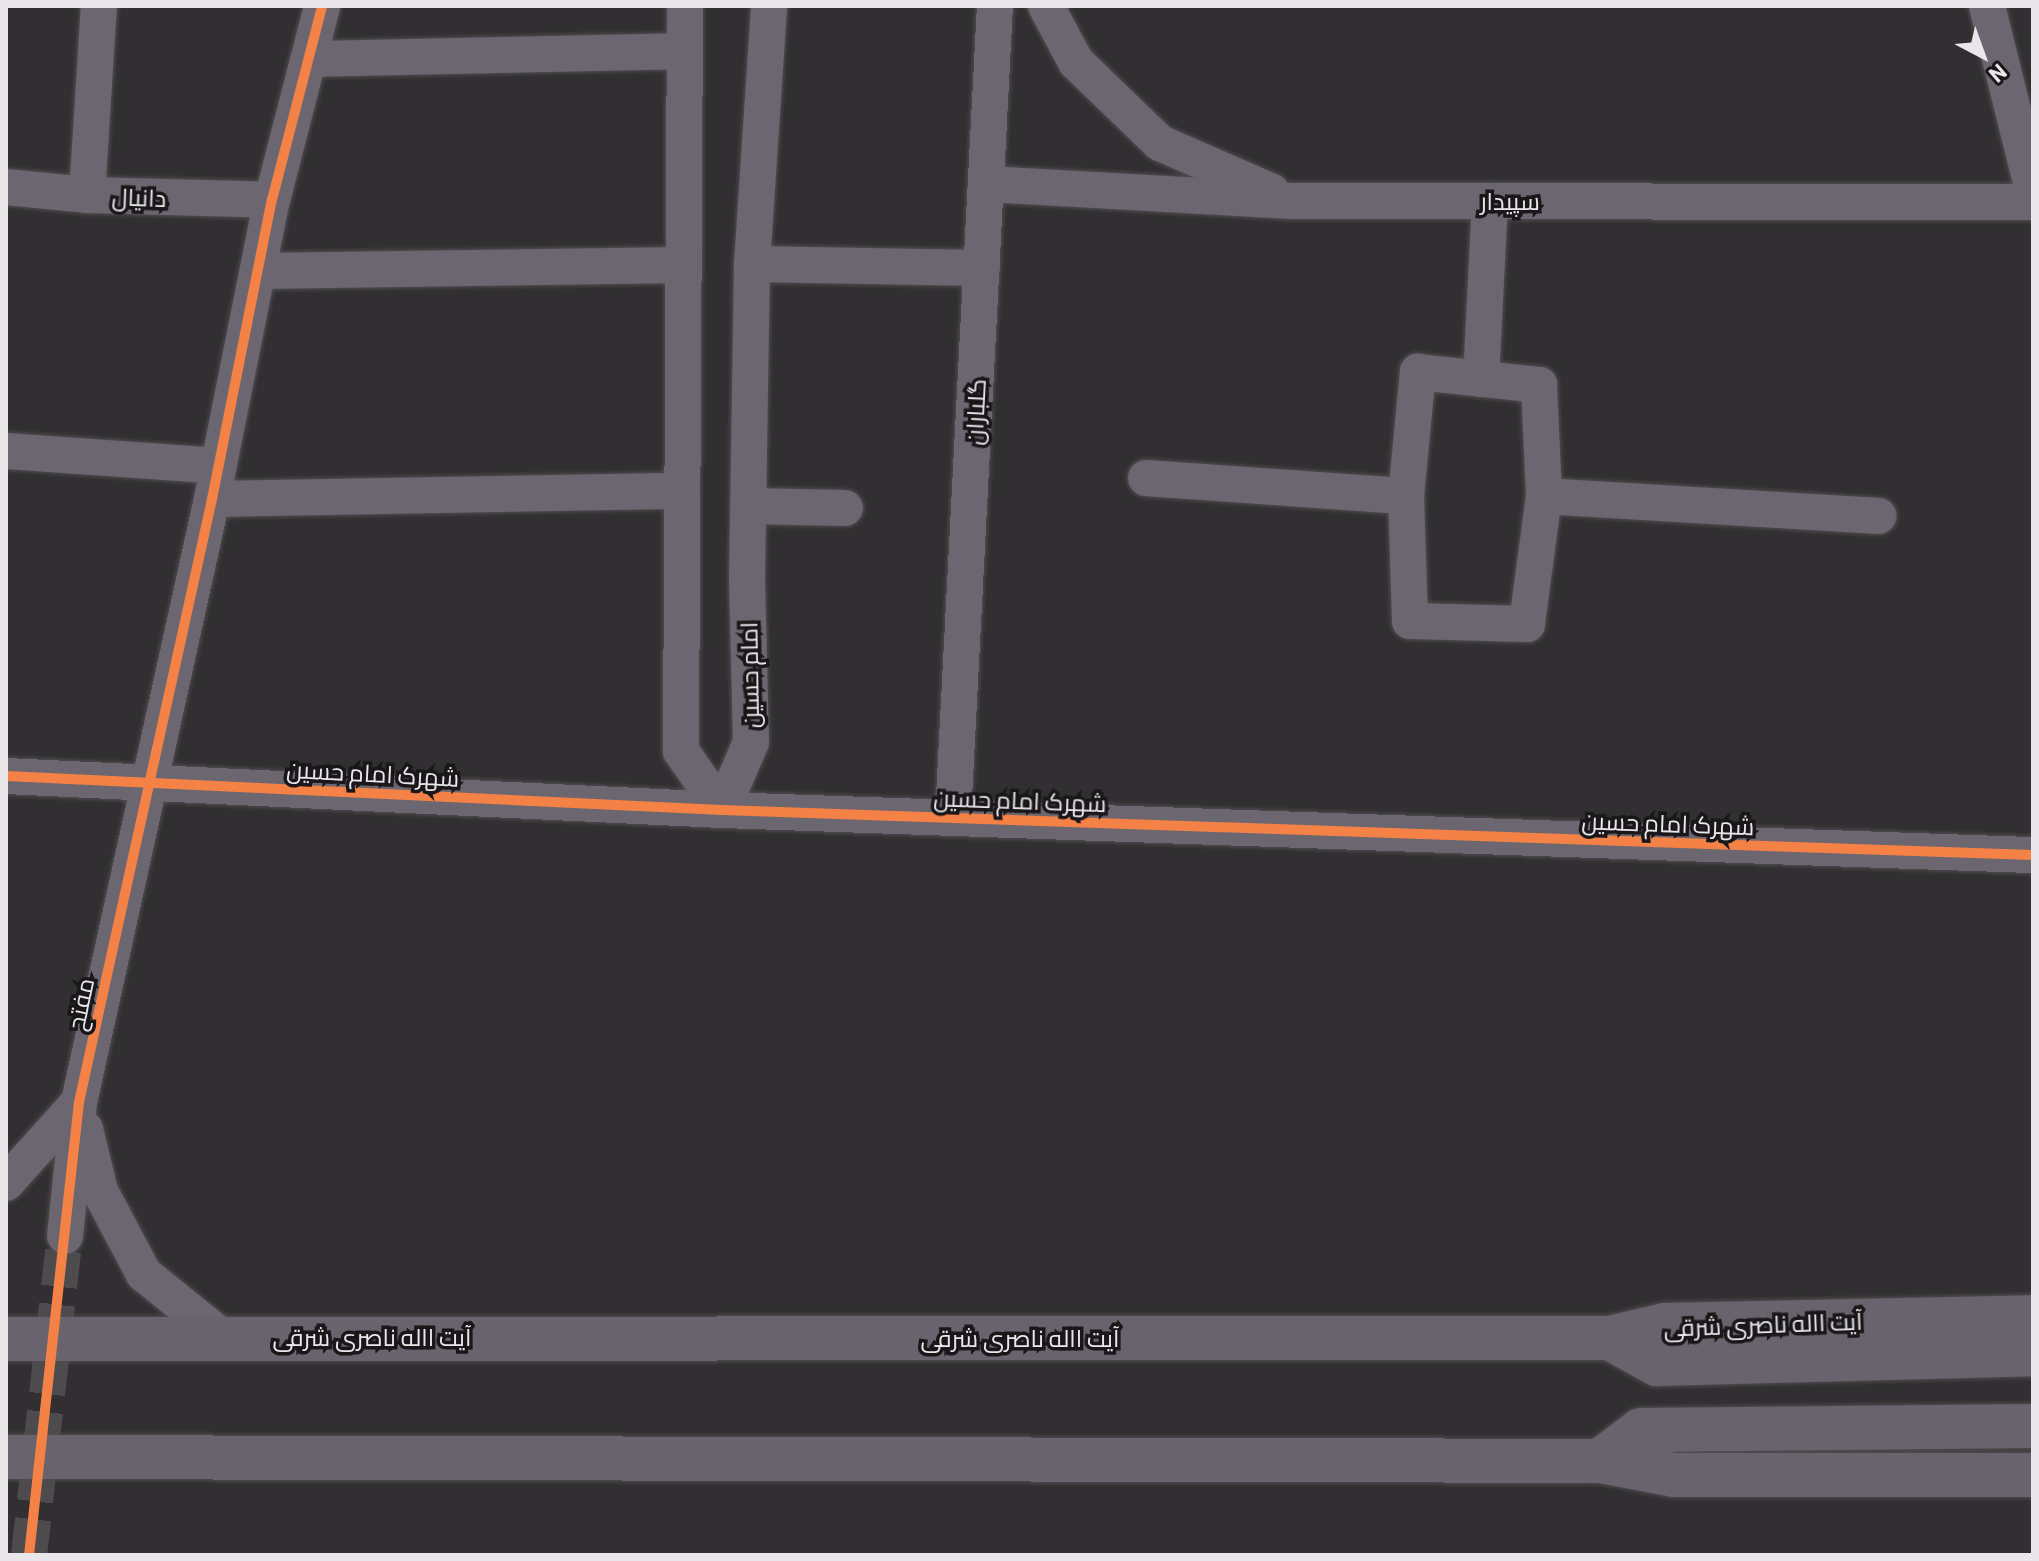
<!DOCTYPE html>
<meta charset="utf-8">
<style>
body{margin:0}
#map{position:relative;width:2039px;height:1561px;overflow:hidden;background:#312f31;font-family:Barlow,Cairo,sans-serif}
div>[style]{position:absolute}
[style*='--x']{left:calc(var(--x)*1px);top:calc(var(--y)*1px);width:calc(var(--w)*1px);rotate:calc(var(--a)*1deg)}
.minor-tunnel>*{height:36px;margin-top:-18px;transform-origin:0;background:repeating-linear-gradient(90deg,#4d4b4d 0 36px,transparent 0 54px)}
.roads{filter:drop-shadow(0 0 2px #4f4c4f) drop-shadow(0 0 2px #4f4c4f)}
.minor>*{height:36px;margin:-18px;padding:0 18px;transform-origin:18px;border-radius:18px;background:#6b6670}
.highway>*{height:44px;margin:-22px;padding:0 22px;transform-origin:22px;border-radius:22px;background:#68636d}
.cycleway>*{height:10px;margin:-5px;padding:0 5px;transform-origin:5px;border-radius:5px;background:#f48246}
span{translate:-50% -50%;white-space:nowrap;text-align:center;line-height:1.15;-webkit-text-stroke:7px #191719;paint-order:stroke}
.street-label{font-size:24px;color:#eae7ea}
.frame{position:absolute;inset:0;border:8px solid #eae7ea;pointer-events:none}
.north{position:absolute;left:1943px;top:16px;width:80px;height:80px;-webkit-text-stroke:6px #191719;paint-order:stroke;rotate:139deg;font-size:22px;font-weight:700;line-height:32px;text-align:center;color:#eae7ea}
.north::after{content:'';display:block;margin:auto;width:28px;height:36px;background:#eae7ea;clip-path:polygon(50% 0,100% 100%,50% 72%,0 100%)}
</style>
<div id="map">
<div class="minor-tunnel">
<div style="--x:29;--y:1555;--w:321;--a:-83.6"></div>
</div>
<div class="roads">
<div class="minor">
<div style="--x:685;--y:6;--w:745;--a:90.31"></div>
<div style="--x:681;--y:751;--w:72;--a:55.2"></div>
<div style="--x:1046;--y:6;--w:64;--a:61.8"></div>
<div style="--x:1076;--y:62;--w:117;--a:44"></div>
<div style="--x:1160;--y:143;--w:122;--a:23.6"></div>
<div style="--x:1987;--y:6;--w:190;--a:76"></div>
<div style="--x:311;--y:59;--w:374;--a:-1.2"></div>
<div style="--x:987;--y:184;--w:305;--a:3.2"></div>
<div style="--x:1292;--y:201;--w:741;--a:0.08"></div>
<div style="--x:6;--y:187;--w:81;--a:5.6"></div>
<div style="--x:87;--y:195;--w:185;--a:1.5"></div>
<div style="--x:87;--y:195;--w:189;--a:-86.4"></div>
<div style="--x:752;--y:264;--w:230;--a:1"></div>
<div style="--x:259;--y:271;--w:424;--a:-0.8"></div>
<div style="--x:1481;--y:379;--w:178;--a:-87.1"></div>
<div style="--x:6;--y:451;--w:213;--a:4"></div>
<div style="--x:1146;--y:478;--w:261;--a:4"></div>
<div style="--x:1544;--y:496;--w:129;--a:97.6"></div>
<div style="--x:1527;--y:624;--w:117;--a:-178.5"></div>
<div style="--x:1410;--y:621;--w:125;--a:-91.8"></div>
<div style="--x:1406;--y:496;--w:125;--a:-84.5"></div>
<div style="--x:1418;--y:372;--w:122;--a:6.1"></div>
<div style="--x:1539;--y:385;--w:111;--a:87.4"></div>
<div style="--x:1544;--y:496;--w:335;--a:3.4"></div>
<div style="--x:212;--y:499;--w:470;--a:-1"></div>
<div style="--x:748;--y:506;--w:97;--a:1.2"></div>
<div style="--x:6;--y:776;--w:717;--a:2.72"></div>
<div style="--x:722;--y:810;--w:1312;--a:1.97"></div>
<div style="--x:722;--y:810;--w:74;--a:-66.9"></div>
<div style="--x:751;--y:742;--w:162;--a:-91.4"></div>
<div style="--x:747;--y:580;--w:316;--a:-89.1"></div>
<div style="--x:752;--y:264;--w:259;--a:-86.2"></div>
<div style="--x:953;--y:817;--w:812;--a:-87.04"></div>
<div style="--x:85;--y:1129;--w:64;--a:76.4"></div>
<div style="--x:100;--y:1191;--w:94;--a:62.1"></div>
<div style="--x:144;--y:1274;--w:100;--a:38.9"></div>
<div style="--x:6;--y:1183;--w:109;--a:-48"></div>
<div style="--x:65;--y:1236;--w:135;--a:-84"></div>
<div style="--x:79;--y:1102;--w:617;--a:-77.56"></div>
<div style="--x:212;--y:499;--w:305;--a:-78.7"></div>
<div style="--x:272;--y:200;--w:200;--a:-75.5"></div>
</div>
<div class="highway">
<div style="--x:1610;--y:1338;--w:54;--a:29"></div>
<div style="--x:1657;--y:1364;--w:376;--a:-1.5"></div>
<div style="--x:6;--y:1339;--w:1604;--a:-0.04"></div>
<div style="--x:1610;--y:1338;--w:57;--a:-13.3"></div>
<div style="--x:1665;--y:1325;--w:368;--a:-1.2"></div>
<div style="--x:6;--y:1457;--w:1594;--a:0.14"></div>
<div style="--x:1600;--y:1461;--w:75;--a:10.7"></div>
<div style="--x:1674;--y:1475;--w:359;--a:0"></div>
<div style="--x:1600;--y:1461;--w:51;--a:-37.1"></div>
<div style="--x:1641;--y:1430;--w:392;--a:-0.6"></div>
</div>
</div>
<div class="cycleway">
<div style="--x:6;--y:776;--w:717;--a:2.72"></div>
<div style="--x:722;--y:810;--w:1312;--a:1.97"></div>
<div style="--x:29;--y:1555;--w:456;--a:-83.7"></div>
<div style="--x:79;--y:1102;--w:617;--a:-77.56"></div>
<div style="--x:212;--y:499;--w:305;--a:-78.7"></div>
<div style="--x:272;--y:200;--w:200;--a:-75.5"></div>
</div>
<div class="street-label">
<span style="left:139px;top:197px;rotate:2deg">دانیال</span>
<span style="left:1510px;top:201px">سپیدار</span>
<span style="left:975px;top:412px;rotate:-87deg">گلباران</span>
<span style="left:749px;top:675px;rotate:-91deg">امام حسین</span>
<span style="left:373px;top:773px;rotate:3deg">شهرک امام حسین</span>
<span style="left:1020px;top:800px;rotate:2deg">شهرک امام حسین</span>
<span style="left:1668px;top:823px;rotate:2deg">شهرک امام حسین</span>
<span style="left:80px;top:1004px;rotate:-78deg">مفتح</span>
<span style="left:1763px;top:1324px;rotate:-2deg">آیت االه ناصری شرقی</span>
<span style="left:372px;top:1337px">آیت االه ناصری شرقی</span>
<span style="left:1020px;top:1338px">آیت االه ناصری شرقی</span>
</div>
<div class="frame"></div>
<div class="north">N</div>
</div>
